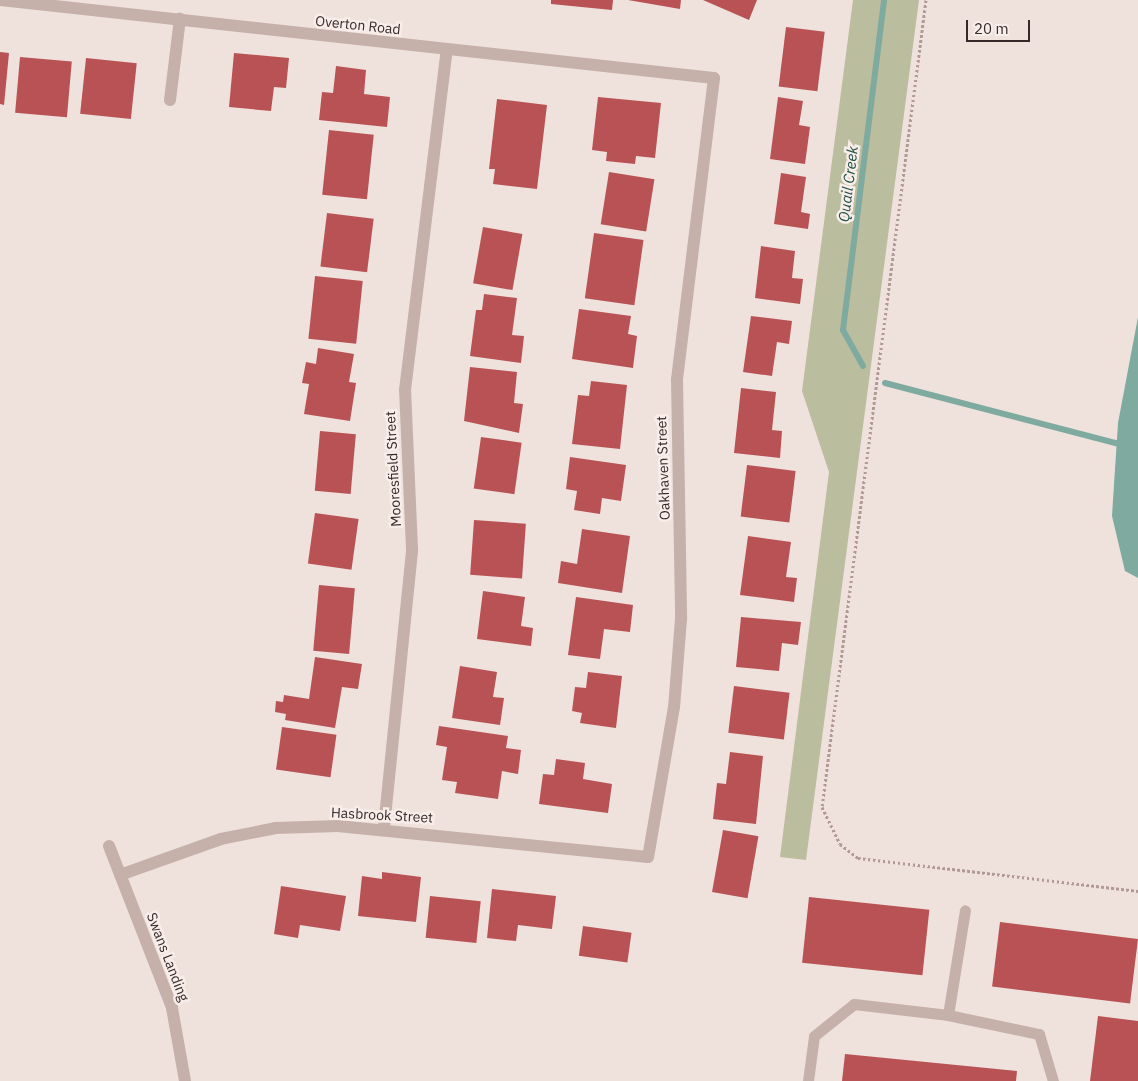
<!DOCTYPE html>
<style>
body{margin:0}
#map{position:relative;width:1138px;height:1081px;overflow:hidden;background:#efe2dd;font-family:"IBM Plex Sans",sans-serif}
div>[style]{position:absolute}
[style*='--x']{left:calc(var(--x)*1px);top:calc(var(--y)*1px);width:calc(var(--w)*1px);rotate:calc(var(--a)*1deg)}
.green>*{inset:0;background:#bbbd9f}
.water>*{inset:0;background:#7faaa0}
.stream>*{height:6px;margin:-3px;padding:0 3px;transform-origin:3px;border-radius:3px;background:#7faaa0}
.building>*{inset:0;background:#b95255;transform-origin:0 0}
.path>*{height:3px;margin-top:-1.5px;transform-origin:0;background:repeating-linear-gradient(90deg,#b29995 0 2.5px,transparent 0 5px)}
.service>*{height:11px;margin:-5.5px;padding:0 5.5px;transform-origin:5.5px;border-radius:5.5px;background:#c6b0aa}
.minor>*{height:12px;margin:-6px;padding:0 6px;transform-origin:6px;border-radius:6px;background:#c6b0aa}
span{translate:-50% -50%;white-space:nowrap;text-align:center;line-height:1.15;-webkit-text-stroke:5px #f8ede9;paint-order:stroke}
.street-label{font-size:14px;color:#352a29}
.water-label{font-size:15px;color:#235248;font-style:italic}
.scale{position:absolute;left:966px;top:20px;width:64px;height:22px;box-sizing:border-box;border:2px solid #352a29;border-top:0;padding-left:6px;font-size:15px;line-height:18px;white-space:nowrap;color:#352a29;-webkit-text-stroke:4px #f8ede9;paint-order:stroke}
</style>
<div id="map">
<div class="green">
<div style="clip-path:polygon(853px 0,919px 0,806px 860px,780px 857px,829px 472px,802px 391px)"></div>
</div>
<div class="water">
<div style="clip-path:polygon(1138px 317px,1138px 578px,1125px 571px,1112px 516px,1118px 423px)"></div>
</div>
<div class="stream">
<div style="--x:863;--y:366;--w:41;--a:-119.1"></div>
<div style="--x:843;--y:330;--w:333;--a:-82.9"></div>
<div style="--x:885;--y:383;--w:261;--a:14.6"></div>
</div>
<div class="building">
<div style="clip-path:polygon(551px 0,613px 0,612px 10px,551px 4px)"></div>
<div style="clip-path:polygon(628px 0,681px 0,680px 9px)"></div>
<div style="clip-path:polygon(703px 0,757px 0,749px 20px)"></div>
<div style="left:786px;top:27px;width:39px;height:60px;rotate:7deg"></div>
<div style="clip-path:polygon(0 52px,9px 53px,4px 105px,0 104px)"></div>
<div style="clip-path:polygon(234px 53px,289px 58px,286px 88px,274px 87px,271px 111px,229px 107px)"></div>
<div style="left:20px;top:57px;width:52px;height:56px;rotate:5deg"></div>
<div style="left:86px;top:58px;width:51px;height:56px;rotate:6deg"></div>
<div style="clip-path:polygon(336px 66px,366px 70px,364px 94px,390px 97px,387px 127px,319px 120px,322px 92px,333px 93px)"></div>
<div style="clip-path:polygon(598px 97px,661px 103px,655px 158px,636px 156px,635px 164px,606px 161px,607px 152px,592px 150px)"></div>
<div style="clip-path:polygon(778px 97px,803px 101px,799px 125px,810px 127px,805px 164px,770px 159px)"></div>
<div style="clip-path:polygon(497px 99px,547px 105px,537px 189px,493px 184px,495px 169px,489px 169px)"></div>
<div style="left:329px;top:130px;width:45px;height:65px;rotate:6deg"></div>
<div style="left:609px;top:172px;width:46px;height:53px;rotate:9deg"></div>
<div style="clip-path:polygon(781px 173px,806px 177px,801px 212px,810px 214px,808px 229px,774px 224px)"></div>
<div style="left:327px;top:213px;width:47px;height:54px;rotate:7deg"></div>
<div style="left:483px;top:227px;width:40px;height:57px;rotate:10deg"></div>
<div style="left:594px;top:233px;width:50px;height:66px;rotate:8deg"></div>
<div style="clip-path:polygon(761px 246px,795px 251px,792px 278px,803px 279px,800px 304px,755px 298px)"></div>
<div style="left:315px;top:276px;width:48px;height:63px;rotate:6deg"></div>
<div style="clip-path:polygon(484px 294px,517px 298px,512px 335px,524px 336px,521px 363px,470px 356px,476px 310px,482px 310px)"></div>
<div style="clip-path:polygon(579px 309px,631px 316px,628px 334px,637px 336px,633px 368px,572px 359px)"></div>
<div style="clip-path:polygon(751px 316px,792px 321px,789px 344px,777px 342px,772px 376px,743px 372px)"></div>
<div style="clip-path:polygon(318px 348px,354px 354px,349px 382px,356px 383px,350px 421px,304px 414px,309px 384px,302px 383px,306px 362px,316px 364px)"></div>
<div style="clip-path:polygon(470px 367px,517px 372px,514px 403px,523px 404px,519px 433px,464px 421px)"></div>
<div style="clip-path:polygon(591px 381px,627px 385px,620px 449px,572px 444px,578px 395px,589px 396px)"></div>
<div style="clip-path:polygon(741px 388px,776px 392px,772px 430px,782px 431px,780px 458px,734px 453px)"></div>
<div style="left:320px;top:431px;width:36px;height:60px;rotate:5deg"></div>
<div style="left:481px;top:437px;width:41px;height:52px;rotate:8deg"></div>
<div style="clip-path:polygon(570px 457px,626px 465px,621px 501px,602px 498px,600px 514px,574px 510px,577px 491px,566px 489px)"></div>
<div style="left:747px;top:465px;width:49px;height:52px;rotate:7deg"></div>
<div style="left:315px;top:513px;width:44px;height:51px;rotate:8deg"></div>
<div style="left:474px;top:520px;width:52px;height:55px;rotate:4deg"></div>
<div style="clip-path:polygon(582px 529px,630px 536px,622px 593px,558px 583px,561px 561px,577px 564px)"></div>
<div style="clip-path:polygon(748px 536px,791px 542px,786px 577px,797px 578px,794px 602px,740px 595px)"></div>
<div style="left:319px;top:585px;width:36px;height:66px;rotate:5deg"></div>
<div style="clip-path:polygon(483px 591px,525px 597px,521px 626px,533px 628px,531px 646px,477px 639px)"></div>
<div style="clip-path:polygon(576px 597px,633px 605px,630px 632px,604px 629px,600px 659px,568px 655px)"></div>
<div style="clip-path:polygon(741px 617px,801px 622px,798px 645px,782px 643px,779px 671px,736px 667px)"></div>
<div style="clip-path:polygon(315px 657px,362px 664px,358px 689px,342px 687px,335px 728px,285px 720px,286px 714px,275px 712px,276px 701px,283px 702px,284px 695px,309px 699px)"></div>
<div style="clip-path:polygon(460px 666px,497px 672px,493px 697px,504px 698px,500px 725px,452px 718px)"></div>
<div style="clip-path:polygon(588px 672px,622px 676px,616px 728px,580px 723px,582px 713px,572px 711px,575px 687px,586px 688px)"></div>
<div style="left:734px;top:686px;width:56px;height:47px;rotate:7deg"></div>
<div style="clip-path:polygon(439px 726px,508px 736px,506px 748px,521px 750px,518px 774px,502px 771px,498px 799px,455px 793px,457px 782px,442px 780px,447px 747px,436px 745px)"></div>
<div style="left:282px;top:727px;width:55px;height:43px;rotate:8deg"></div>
<div style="clip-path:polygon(730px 752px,763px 756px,756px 824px,713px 819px,717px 783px,726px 784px)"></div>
<div style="clip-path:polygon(556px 759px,585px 763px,583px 779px,612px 784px,608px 813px,539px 804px,543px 774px,554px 775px)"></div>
<div style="left:723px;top:830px;width:36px;height:63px;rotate:10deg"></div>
<div style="clip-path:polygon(382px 872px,421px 877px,416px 922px,358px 916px,362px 876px,382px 879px)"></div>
<div style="clip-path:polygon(281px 886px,346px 896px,340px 931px,300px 925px,298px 938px,274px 934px)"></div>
<div style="clip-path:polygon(492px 889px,556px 896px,552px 929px,518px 925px,516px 941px,487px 938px)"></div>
<div style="left:430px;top:896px;width:51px;height:42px;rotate:6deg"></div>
<div style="left:809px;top:897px;width:121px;height:66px;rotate:6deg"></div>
<div style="left:1000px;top:922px;width:139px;height:65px;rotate:7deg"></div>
<div style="left:583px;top:926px;width:49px;height:30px;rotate:8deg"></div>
<div style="clip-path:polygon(1098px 1016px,1138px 1021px,1138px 1081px,1090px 1081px)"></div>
<div style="clip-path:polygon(845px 1054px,1017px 1071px,1016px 1081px,842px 1081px)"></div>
</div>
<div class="path">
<div style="--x:926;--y:0;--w:814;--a:97.34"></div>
<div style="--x:822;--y:807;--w:41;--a:64.1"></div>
<div style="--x:840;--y:844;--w:23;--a:38"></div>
<div style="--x:858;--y:858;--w:282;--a:6.7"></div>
</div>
<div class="service">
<div style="--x:948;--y:1015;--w:106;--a:-80.8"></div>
<div style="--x:808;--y:1081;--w:45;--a:-82.4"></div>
<div style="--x:814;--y:1036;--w:51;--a:-38.7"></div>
<div style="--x:854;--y:1004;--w:95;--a:6.7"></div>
<div style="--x:948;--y:1015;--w:93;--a:11.8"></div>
<div style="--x:1039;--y:1034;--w:49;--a:73.4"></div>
</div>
<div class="minor">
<div style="--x:0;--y:0;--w:718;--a:6.23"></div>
<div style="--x:714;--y:78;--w:304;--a:97"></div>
<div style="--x:677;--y:380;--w:239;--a:89"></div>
<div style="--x:681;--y:619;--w:88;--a:94.5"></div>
<div style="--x:674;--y:707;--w:152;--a:99.8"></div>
<div style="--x:648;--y:857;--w:312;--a:-174.3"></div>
<div style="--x:338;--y:826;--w:62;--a:178.2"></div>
<div style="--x:276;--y:828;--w:56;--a:168.7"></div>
<div style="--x:221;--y:839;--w:107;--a:160.4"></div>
<div style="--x:170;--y:100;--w:82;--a:-83"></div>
<div style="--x:384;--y:827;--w:279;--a:-84.2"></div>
<div style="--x:412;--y:549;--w:159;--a:-92.5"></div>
<div style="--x:405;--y:390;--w:343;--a:-83"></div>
<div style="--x:109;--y:846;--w:174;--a:68.7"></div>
<div style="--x:172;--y:1008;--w:74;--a:79.9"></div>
</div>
<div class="street-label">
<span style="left:358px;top:25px;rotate:6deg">Overton Road</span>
<span style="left:663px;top:468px;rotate:-92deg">Oakhaven Street</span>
<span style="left:393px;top:469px;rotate:-93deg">Mooresfield Street</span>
<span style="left:382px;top:815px;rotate:3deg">Hasbrook Street</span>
<span style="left:168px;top:957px;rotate:69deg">Swans Landing</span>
</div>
<div class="water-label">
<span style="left:848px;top:184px;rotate:-83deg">Quail Creek</span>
</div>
<div class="scale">20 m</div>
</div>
